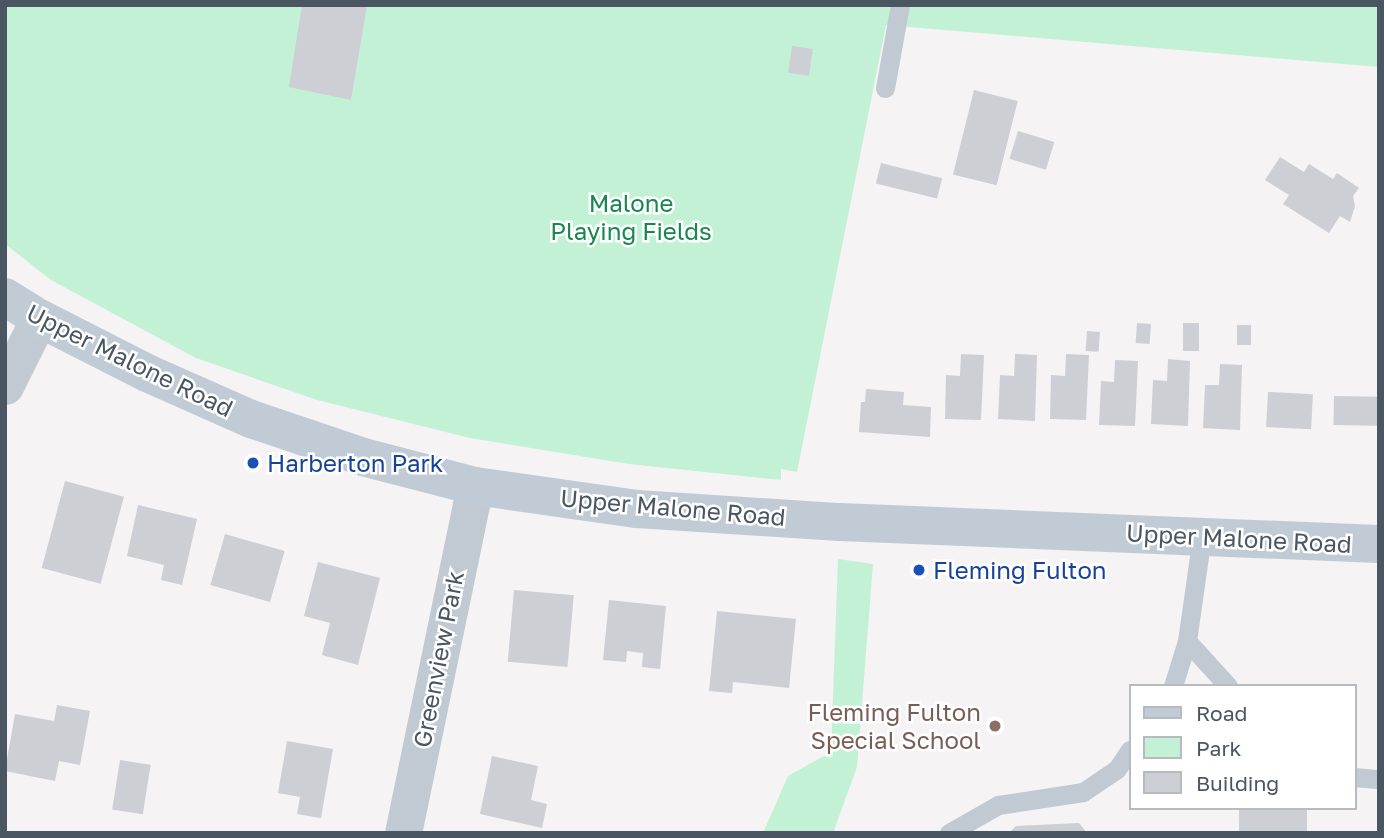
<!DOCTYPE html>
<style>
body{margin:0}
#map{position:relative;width:1384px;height:838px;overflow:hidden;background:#f5f3f3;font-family:"Golos Text",sans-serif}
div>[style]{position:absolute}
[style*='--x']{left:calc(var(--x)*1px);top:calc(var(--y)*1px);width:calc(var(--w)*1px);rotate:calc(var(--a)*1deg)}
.green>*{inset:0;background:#c3f1d5}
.building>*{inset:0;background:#cdcfd5;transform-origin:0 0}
.lane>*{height:19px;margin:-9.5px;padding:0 9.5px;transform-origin:9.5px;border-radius:9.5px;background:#c1cad2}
.street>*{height:37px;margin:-18.5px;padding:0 18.5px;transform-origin:18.5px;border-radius:18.5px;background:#c1cad2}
.secondary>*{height:38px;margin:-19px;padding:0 19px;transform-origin:19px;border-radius:19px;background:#c1cbd6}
.dots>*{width:19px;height:19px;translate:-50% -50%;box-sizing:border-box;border:4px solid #fff;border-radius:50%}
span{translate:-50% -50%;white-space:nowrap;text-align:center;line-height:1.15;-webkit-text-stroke:5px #fff;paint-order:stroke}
.park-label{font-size:24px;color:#17864f}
.street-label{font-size:24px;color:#4a5661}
.transit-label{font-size:24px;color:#164399}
.left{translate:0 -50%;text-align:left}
.education-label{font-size:24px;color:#785e54}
.right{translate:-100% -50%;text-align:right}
.frame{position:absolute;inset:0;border:7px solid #4a5661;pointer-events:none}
.legend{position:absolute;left:1129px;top:684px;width:228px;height:126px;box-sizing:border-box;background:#fff;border:2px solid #b7bbc0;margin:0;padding:9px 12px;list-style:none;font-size:21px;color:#4a5661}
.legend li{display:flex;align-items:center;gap:14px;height:35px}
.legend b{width:35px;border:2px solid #b7bbc0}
</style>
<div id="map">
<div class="green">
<div style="clip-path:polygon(5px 5px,1379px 5px,1379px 67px,886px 25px,797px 472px,781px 469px,781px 480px,629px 464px,470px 438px,317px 400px,196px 358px,51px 280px,5px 244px)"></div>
<div style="clip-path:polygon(838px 559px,873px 564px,857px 767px,833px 833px,763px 833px,788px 776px,831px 752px)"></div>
</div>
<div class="building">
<div style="clip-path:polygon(302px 5px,367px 5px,351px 100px,289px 87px)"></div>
<div style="left:792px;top:46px;width:21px;height:27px;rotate:8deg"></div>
<div style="left:974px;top:90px;width:45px;height:87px;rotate:14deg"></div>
<div style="left:1018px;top:131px;width:38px;height:29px;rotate:17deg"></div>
<div style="clip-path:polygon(1280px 157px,1304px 172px,1309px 164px,1333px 179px,1337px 173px,1359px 188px,1353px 196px,1355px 206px,1350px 222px,1340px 216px,1329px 233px,1283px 204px,1289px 195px,1265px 180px)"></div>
<div style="left:881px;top:163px;width:63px;height:21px;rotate:14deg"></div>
<div style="left:1137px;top:323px;width:14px;height:20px;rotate:4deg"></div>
<div style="left:1183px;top:323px;width:16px;height:28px"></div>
<div style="left:1237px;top:325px;width:14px;height:20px"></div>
<div style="left:1087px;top:331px;width:13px;height:20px;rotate:4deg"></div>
<div style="clip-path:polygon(961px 354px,984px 355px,981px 420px,945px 419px,946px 375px,960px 376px)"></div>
<div style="clip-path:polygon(1015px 354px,1037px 355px,1035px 421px,998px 419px,1000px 375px,1014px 376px)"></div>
<div style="clip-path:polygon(1066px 354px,1089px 355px,1086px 420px,1050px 419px,1051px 375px,1065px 376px)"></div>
<div style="clip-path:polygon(1168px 359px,1190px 361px,1188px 426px,1151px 424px,1153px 380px,1167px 381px)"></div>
<div style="clip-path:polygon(1115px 360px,1138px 361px,1135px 426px,1099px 425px,1101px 381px,1114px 382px)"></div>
<div style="clip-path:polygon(1220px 364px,1242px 365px,1240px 430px,1203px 428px,1205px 385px,1219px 385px)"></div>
<div style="clip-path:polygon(866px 389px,904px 392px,903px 405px,931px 407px,930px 437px,859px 432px,861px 402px,865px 402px)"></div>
<div style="left:1268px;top:392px;width:45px;height:35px;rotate:3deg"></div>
<div style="left:1334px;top:396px;width:45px;height:29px;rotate:1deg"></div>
<div style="left:65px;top:481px;width:61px;height:90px;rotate:15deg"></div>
<div style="clip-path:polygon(138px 505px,197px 519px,182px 585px,161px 580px,164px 565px,127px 556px)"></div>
<div style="left:225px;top:534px;width:62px;height:53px;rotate:16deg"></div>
<div style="clip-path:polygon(318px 562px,380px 578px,358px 665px,322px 655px,330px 623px,304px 616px)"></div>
<div style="left:514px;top:590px;width:60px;height:72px;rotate:5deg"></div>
<div style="clip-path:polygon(609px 600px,666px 606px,660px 669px,642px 667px,643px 653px,627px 651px,626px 662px,603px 660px)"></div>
<div style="clip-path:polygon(717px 611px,796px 619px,789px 688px,733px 682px,732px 693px,709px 691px)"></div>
<div style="clip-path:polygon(57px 705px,90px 711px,80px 765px,59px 761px,55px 781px,5px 771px,15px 714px,54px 721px)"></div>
<div style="clip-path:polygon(287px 741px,333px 749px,321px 818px,297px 814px,300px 797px,278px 793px)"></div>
<div style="clip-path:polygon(492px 756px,538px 766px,531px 800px,547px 804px,542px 828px,480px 814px)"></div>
<div style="left:120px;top:760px;width:31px;height:50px;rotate:9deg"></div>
<div style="left:1239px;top:808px;width:68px;height:25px"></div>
<div style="clip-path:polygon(1079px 823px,1087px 833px,1009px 833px,1016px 826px)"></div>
</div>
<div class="lane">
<div style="--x:885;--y:88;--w:84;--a:-79.8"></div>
<div style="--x:1187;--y:641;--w:61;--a:47.7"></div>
<div style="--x:1173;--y:686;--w:47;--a:-72.7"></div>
<div style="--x:1187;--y:641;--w:107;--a:-81.9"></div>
<div style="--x:1354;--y:777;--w:25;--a:5"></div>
<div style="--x:949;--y:833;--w:56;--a:-29.7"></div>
<div style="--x:998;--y:805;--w:86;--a:-8.7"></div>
<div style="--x:1083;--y:792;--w:41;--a:-34.1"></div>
<div style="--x:1117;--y:769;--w:23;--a:-56"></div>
</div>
<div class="street">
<div style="--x:5;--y:386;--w:76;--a:-63.4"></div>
<div style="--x:403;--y:833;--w:354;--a:-78.3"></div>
</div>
<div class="secondary">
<div style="--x:5;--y:297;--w:40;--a:32"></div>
<div style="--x:39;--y:318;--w:121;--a:27"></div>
<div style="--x:147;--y:373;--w:114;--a:23.9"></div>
<div style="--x:251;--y:419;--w:118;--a:18.7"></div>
<div style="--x:363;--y:457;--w:116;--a:14.5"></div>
<div style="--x:475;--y:486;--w:164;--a:8.1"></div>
<div style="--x:637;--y:509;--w:203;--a:3.7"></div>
<div style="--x:840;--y:522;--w:539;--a:2.34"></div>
</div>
<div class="dots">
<div style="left:253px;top:463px;background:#1a4fb4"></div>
<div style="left:919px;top:570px;background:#1a4fb4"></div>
<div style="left:995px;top:726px;background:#8d6e63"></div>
</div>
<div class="park-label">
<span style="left:631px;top:217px">Malone<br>Playing Fields</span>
</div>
<div class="street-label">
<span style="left:130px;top:360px;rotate:26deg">Upper Malone Road</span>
<span style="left:673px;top:507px;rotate:5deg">Upper Malone Road</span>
<span style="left:1239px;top:538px;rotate:3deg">Upper Malone Road</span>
<span style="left:438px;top:659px;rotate:-79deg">Greenview Park</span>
</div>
<div class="transit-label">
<span class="left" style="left:267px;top:463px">Harberton Park</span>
<span class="left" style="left:933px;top:570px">Fleming Fulton</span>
</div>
<div class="education-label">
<span class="right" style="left:981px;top:726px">Fleming Fulton<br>Special School</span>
</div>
<div class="frame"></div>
<ul class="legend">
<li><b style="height:9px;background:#c1cbd6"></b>Road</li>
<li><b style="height:19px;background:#c3f1d5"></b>Park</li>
<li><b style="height:19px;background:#cdcfd5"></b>Building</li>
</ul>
</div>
